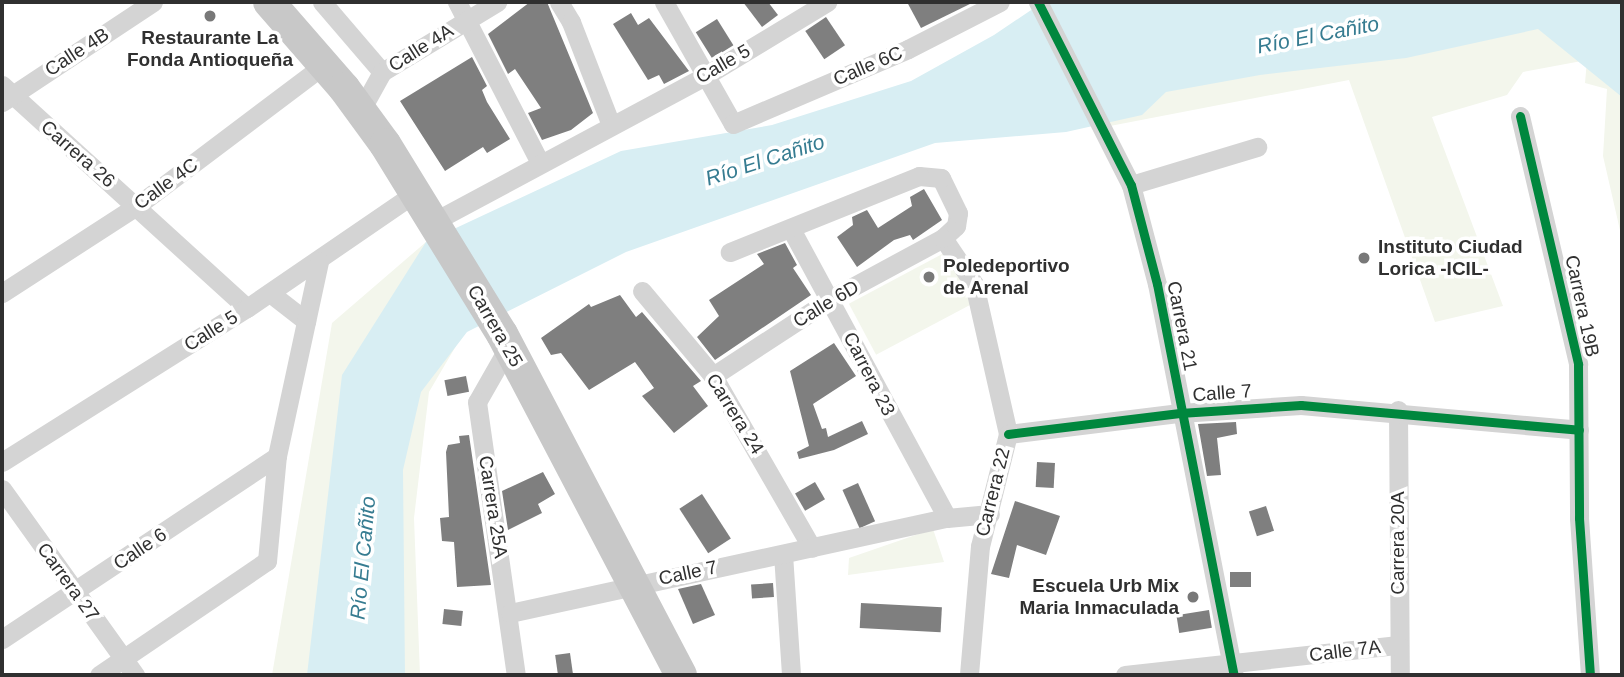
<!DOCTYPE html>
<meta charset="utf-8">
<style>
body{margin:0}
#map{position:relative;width:1624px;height:677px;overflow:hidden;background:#fff;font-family:Helvetica,sans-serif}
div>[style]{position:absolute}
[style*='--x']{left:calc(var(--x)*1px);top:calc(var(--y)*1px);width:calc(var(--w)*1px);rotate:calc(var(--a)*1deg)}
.green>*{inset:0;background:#f3f6ec;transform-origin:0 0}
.water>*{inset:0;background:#d8eef3}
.building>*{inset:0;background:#7f7f7f;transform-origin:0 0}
.street>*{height:19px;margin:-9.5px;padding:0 9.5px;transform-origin:9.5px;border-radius:9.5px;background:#d4d4d4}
.primary>*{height:32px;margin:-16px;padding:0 16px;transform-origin:16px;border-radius:16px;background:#c8c8c8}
.cycleway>*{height:9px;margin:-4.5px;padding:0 4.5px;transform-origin:4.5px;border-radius:4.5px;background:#00873e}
.dots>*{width:19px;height:19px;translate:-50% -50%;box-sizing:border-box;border:4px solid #fff;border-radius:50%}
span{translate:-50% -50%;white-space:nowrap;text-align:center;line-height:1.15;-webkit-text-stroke:7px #fff;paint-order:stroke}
.poi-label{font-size:19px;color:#303030;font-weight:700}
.left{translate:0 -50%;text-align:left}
.right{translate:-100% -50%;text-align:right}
.street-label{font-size:19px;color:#303030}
.water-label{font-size:21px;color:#367c91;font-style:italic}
.frame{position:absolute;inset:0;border:4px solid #303030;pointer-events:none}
</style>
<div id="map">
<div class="green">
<div style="clip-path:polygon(1097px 2px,1622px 2px,1622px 239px,1603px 156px,1607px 89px,1585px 83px,1587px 60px,1523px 72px,1507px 95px,1432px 117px,1503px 306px,1435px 322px,1349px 80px,1110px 126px)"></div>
<div style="clip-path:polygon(426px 242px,470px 322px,429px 392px,414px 518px,420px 675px,272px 675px,332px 323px)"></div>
<div style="left:946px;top:252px;width:58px;height:110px;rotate:62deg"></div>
<div style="clip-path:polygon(933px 529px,944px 562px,848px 575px,849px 558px)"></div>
</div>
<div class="water">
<div style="clip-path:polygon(1043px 2px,1622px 2px,1622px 97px,1538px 29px,1406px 58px,1260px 75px,1166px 92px,1142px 115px,1066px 132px,935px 143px,626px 252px,467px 332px,421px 392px,403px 470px,405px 675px,307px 675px,342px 375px,426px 242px,621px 151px,772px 125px,911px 81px,994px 35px)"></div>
</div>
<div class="building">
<div style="clip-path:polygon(530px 2px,547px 2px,593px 113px,571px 130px,542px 140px,528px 113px,541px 108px,515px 69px,508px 74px,488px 34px)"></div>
<div style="clip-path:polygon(743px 2px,768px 2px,778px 15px,762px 27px)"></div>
<div style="clip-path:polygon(907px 2px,974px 2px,921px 28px)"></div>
<div style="clip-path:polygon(631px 13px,638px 25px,649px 18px,689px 71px,664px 84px,659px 75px,648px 80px,613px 24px)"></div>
<div style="left:826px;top:17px;width:34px;height:25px;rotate:56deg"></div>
<div style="left:717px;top:19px;width:31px;height:25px;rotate:58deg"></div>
<div style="clip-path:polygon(472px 57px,487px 86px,482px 90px,487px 102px,510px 139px,487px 153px,483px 147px,445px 171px,400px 101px)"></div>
<div style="clip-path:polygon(924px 189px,942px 220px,913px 240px,910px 235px,894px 240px,857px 267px,837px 237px,853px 225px,852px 217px,867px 210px,878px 228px,912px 206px,910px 197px)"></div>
<div style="clip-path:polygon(785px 243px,797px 265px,793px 268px,811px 295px,715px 360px,697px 337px,719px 316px,709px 300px,764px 264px,757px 254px)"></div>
<div style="clip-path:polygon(620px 295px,636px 317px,642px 312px,701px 381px,693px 386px,708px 406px,674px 433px,642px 396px,654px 388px,635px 362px,589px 390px,561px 353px,551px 355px,541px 338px,589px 304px,591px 307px)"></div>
<div style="clip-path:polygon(834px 343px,856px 376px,813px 404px,822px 429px,826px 428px,828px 437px,862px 421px,868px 434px,834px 450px,799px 459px,797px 452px,809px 446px,790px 371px)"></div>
<div style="left:466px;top:376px;width:16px;height:22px;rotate:79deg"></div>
<div style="clip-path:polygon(1236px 422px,1237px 434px,1217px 438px,1221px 475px,1207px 476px,1198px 424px)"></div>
<div style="clip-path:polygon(469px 435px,491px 585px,457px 587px,454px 542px,442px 541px,440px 518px,449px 517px,446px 452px,448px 445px,460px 443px,459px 436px)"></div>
<div style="left:1037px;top:462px;width:18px;height:25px;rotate:3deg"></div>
<div style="clip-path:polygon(543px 472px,555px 494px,538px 504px,542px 513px,508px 530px,502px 491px)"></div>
<div style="left:815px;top:482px;width:20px;height:23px;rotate:60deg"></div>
<div style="left:858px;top:483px;width:42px;height:17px;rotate:66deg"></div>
<div style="left:702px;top:494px;width:53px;height:27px;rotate:57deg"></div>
<div style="clip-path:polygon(1015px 501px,1060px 516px,1046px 555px,1017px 545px,1009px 578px,991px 574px)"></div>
<div style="left:1266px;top:506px;width:26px;height:18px;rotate:72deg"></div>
<div style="left:1230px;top:572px;width:21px;height:15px"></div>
<div style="left:773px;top:583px;width:14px;height:22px;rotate:86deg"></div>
<div style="clip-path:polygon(701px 584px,715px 615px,693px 624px,678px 589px)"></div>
<div style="left:861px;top:603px;width:81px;height:25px;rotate:3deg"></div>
<div style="left:444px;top:609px;width:19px;height:15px;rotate:6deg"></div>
<div style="left:1209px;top:610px;width:18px;height:33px;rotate:81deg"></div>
<div style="left:570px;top:653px;width:22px;height:15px;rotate:82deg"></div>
</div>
<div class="street">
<div style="--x:322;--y:2;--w:92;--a:49.4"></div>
<div style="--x:457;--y:2;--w:181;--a:62.7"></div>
<div style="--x:559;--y:2;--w:23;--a:59"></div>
<div style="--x:571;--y:22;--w:110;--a:68.8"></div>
<div style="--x:664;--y:2;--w:140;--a:60.5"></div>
<div style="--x:733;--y:124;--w:190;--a:-23.2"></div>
<div style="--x:908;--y:49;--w:103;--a:-27.1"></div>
<div style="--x:1038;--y:2;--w:205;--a:63.1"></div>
<div style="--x:1131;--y:185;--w:102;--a:75.3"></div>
<div style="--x:1157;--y:284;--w:399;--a:78.9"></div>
<div style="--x:2;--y:85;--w:331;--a:42.3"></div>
<div style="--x:2;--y:102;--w:181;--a:-33.5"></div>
<div style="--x:361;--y:110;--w:43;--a:-61.1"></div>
<div style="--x:382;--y:72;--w:135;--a:-31.3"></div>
<div style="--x:1520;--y:116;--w:255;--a:76.8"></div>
<div style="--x:1578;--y:364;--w:154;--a:89.6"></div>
<div style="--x:1579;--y:518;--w:157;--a:86"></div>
<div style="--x:1131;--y:185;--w:132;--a:-16.8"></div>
<div style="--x:433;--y:222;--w:309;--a:-28.2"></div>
<div style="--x:705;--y:76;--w:143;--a:-31.2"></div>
<div style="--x:791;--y:229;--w:328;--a:61.6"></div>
<div style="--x:943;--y:238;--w:55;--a:56"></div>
<div style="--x:974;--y:284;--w:154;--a:77.2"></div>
<div style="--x:1008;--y:434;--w:115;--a:104"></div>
<div style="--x:980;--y:546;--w:129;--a:94.9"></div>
<div style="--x:642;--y:291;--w:111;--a:50.1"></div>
<div style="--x:713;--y:376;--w:198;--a:60.1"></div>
<div style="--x:2;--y:293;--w:162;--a:-32.9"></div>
<div style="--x:138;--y:205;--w:233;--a:-37"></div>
<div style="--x:270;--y:293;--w:46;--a:37.9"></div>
<div style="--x:509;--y:346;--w:64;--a:119.7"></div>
<div style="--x:477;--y:402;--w:276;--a:81.9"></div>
<div style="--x:713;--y:376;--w:142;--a:-33.2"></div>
<div style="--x:832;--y:298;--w:126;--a:-28.4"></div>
<div style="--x:943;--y:238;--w:18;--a:-43"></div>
<div style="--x:956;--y:226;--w:13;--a:-81"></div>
<div style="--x:958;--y:213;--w:39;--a:-116"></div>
<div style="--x:941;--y:178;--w:22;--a:-175"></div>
<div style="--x:919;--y:176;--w:204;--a:158.1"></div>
<div style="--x:1398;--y:410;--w:265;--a:89.6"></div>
<div style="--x:1008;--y:434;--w:173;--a:-7"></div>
<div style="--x:1180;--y:413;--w:121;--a:-3.8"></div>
<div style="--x:1301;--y:405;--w:279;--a:5.1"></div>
<div style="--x:2;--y:462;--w:289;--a:-32.2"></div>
<div style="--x:247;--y:308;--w:204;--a:-34.4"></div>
<div style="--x:2;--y:489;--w:229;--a:54.4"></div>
<div style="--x:783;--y:554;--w:121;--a:86.2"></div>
<div style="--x:510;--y:613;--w:447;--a:-12.3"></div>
<div style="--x:947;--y:518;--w:43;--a:-5.3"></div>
<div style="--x:2;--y:639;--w:330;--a:-33.6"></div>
<div style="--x:99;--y:675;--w:203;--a:-34.2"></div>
<div style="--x:267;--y:561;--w:105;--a:-84.6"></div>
<div style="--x:277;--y:456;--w:199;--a:-77.8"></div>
<div style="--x:1125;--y:675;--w:275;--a:-6.3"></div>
</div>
<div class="primary">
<div style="--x:269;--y:2;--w:114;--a:48.9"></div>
<div style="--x:344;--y:88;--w:69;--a:53.8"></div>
<div style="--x:385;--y:144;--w:223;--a:58.4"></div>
<div style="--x:502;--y:334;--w:385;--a:62.3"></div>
</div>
<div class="cycleway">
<div style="--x:1038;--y:2;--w:205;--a:63.1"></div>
<div style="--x:1131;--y:185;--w:102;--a:75.3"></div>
<div style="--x:1157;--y:284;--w:399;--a:78.9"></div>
<div style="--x:1520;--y:116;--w:255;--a:76.8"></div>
<div style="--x:1578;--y:364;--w:154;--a:89.6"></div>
<div style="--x:1579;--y:518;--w:157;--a:86"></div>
<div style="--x:1008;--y:434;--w:173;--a:-7"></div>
<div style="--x:1180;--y:413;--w:121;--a:-3.8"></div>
<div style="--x:1301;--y:405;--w:279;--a:5.1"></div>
</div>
<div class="dots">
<div style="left:210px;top:16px;background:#787878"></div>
<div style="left:1364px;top:258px;background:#787878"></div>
<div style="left:929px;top:277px;background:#787878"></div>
<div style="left:1193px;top:597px;background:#787878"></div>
</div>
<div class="poi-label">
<span style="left:210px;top:49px">Restaurante La<br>Fonda Antioqueña</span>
<span class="left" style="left:1378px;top:258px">Instituto Ciudad<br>Lorica -ICIL-</span>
<span class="left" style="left:943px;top:277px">Poledeportivo<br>de Arenal</span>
<span class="right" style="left:1179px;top:597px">Escuela Urb Mix<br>Maria Inmaculada</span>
</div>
<div class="street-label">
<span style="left:421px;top:48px;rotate:-32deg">Calle 4A</span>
<span style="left:77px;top:52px;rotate:-33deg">Calle 4B</span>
<span style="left:723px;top:64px;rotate:-30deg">Calle 5</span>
<span style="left:868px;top:66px;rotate:-23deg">Calle 6C</span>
<span style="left:78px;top:154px;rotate:41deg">Carrera 26</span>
<span style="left:166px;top:184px;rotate:-36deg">Calle 4C</span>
<span style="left:826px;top:304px;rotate:-31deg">Calle 6D</span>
<span style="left:1582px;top:306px;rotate:78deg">Carrera 19B</span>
<span style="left:495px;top:326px;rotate:60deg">Carrera 25</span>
<span style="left:1182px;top:326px;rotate:79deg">Carrera 21</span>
<span style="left:211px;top:331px;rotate:-32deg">Calle 5</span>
<span style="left:869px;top:374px;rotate:63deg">Carrera 23</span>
<span style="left:1222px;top:393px;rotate:-4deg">Calle 7</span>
<span style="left:735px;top:414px;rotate:58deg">Carrera 24</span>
<span style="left:993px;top:492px;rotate:-76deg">Carrera 22</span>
<span style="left:493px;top:507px;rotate:81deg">Carrera 25A</span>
<span style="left:1398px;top:543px;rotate:-90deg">Carrera 20A</span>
<span style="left:140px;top:549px;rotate:-34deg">Calle 6</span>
<span style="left:688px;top:573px;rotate:-12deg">Calle 7</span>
<span style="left:68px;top:582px;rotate:54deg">Carrera 27</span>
<span style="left:1345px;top:651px;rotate:-7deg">Calle 7A</span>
</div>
<div class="water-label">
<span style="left:1318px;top:35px;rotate:-11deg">Río El Cañito</span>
<span style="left:765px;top:160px;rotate:-18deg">Río El Cañito</span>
<span style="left:363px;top:558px;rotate:-85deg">Río El Cañito</span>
</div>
<div class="frame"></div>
</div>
